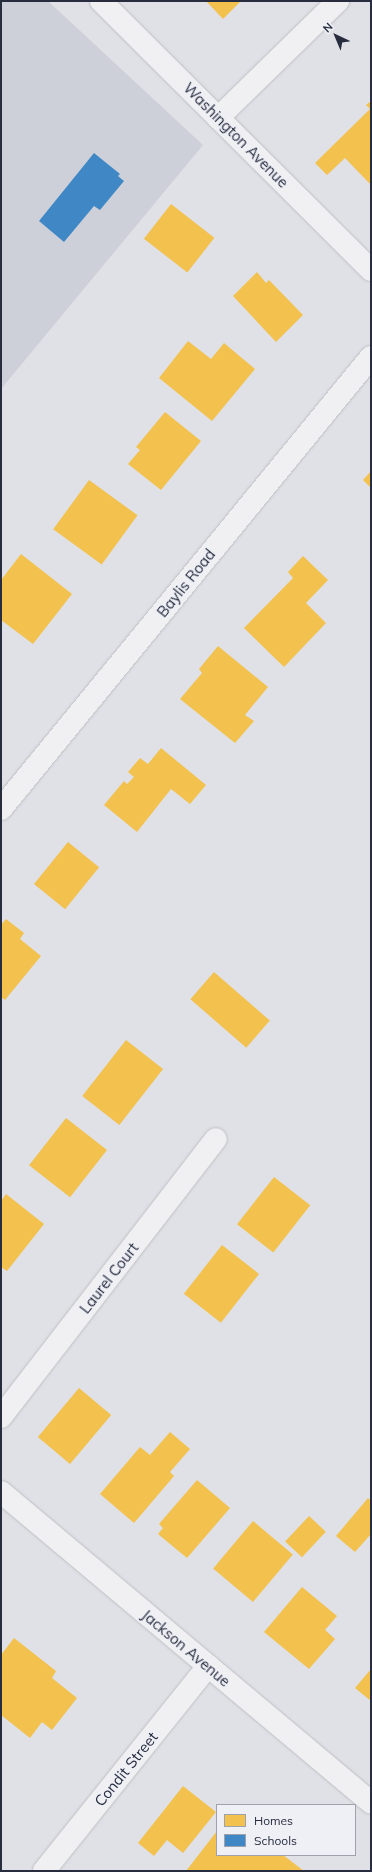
<!DOCTYPE html>
<style>
body{margin:0}
#map{position:relative;width:372px;height:1872px;overflow:hidden;background:#e0e1e6;font-family:Mulish,sans-serif}
div>[style]{position:absolute}
[style*='--x']{left:calc(var(--x)*1px);top:calc(var(--y)*1px);width:calc(var(--w)*1px);rotate:calc(var(--a)*1deg)}
.built>*{inset:0;background:#ced0d9}
.homes>*{inset:0;background:#f2c14e;transform-origin:0 0}
.schools>*{inset:0;background:#3f88c5}
.roads{filter:drop-shadow(0 0 1px #bebfc4) drop-shadow(0 0 1px #bebfc4)}
.minor>*{height:22px;margin:-11px;padding:0 11px;transform-origin:11px;border-radius:11px;background:#f0f0f2}
span{translate:-50% -50%;white-space:nowrap;text-align:center;line-height:1.15;-webkit-text-stroke:4px #eef0f5;paint-order:stroke}
.street-label{font-size:15px;color:#272c3f}
.frame{position:absolute;inset:0;border:2px solid #272c3f;pointer-events:none}
.legend{position:absolute;left:216px;top:1804px;width:140px;height:52px;box-sizing:border-box;background:#eef0f5;border:1px solid #9ea2ac;margin:0;padding:5px 7px;list-style:none;font-size:12px;color:#272c3f}
.legend li{display:flex;align-items:center;gap:8px;height:20px}
.legend b{width:20px;border:1px solid #9ea2ac}
.north{position:absolute;left:316px;top:16px;width:40px;height:40px;-webkit-text-stroke:3px #eef0f5;paint-order:stroke;rotate:316deg;font-size:11px;font-weight:700;line-height:16px;text-align:center;color:#272c3f}
.north::after{content:'';display:block;margin:auto;width:14px;height:18px;background:#272c3f;clip-path:polygon(50% 0,100% 100%,50% 72%,0 100%)}
</style>
<div id="map">
<div class="built">
<div style="clip-path:polygon(1px 1px,48px 1px,203px 145px,1px 389px)"></div>
</div>
<div class="homes">
<div style="clip-path:polygon(206px 1px,241px 1px,223px 19px)"></div>
<div style="clip-path:polygon(371px 101px,371px 185px,345px 158px,327px 175px,315px 163px,370px 109px,366px 105px)"></div>
<div style="left:171px;top:204px;width:55px;height:44px;rotate:38deg"></div>
<div style="clip-path:polygon(257px 272px,266px 283px,269px 280px,303px 315px,276px 342px,233px 296px)"></div>
<div style="clip-path:polygon(188px 341px,211px 359px,224px 343px,255px 369px,212px 421px,159px 378px)"></div>
<div style="clip-path:polygon(165px 412px,201px 441px,161px 490px,128px 464px,140px 450px,136px 447px)"></div>
<div style="clip-path:polygon(371px 471px,371px 488px,363px 480px)"></div>
<div style="left:89px;top:480px;width:60px;height:61px;rotate:36deg"></div>
<div style="clip-path:polygon(21px 554px,72px 594px,33px 644px,1px 620px,1px 580px)"></div>
<div style="clip-path:polygon(303px 556px,328px 580px,306px 603px,326px 623px,284px 667px,244px 628px,293px 578px,288px 572px)"></div>
<div style="clip-path:polygon(218px 646px,268px 687px,245px 715px,254px 721px,235px 743px,180px 699px,202px 673px,199px 669px)"></div>
<div style="clip-path:polygon(161px 748px,206px 785px,190px 804px,171px 789px,137px 832px,104px 805px,124px 781px,127px 784px,134px 777px,128px 772px,140px 758px,148px 764px)"></div>
<div style="left:68px;top:842px;width:40px;height:54px;rotate:39deg"></div>
<div style="clip-path:polygon(6px 919px,24px 933px,20px 939px,41px 956px,5px 1000px,1px 997px,1px 925px)"></div>
<div style="left:214px;top:972px;width:74px;height:36px;rotate:41deg"></div>
<div style="left:126px;top:1040px;width:47px;height:71px;rotate:38deg"></div>
<div style="left:66px;top:1118px;width:52px;height:60px;rotate:38deg"></div>
<div style="left:274px;top:1177px;width:46px;height:60px;rotate:38deg"></div>
<div style="clip-path:polygon(6px 1194px,44px 1224px,7px 1271px,1px 1267px,1px 1201px)"></div>
<div style="left:222px;top:1245px;width:47px;height:62px;rotate:38deg"></div>
<div style="left:79px;top:1388px;width:42px;height:64px;rotate:40deg"></div>
<div style="clip-path:polygon(170px 1432px,190px 1449px,170px 1472px,174px 1476px,134px 1523px,100px 1494px,140px 1447px,150px 1455px)"></div>
<div style="clip-path:polygon(197px 1480px,230px 1508px,187px 1558px,158px 1534px,163px 1528px,159px 1524px)"></div>
<div style="clip-path:polygon(368px 1498px,371px 1501px,371px 1534px,355px 1552px,336px 1536px)"></div>
<div style="left:309px;top:1516px;width:23px;height:35px;rotate:43deg"></div>
<div style="left:253px;top:1521px;width:52px;height:62px;rotate:40deg"></div>
<div style="clip-path:polygon(302px 1587px,337px 1616px,325px 1630px,335px 1639px,309px 1669px,264px 1632px)"></div>
<div style="clip-path:polygon(14px 1638px,56px 1671px,52px 1678px,77px 1698px,52px 1730px,42px 1722px,30px 1738px,1px 1715px,1px 1655px)"></div>
<div style="clip-path:polygon(371px 1669px,371px 1701px,355px 1688px)"></div>
<div style="clip-path:polygon(183px 1786px,216px 1812px,183px 1853px,167px 1840px,154px 1856px,138px 1843px)"></div>
<div style="clip-path:polygon(217px 1831px,217px 1855px,283px 1855px,304px 1871px,186px 1871px)"></div>
</div>
<div class="schools">
<div style="clip-path:polygon(94px 153px,120px 174px,118px 176px,124px 181px,100px 210px,94px 206px,64px 242px,39px 221px)"></div>
</div>
<div class="roads">
<div class="minor">
<div style="--x:101;--y:1;--w:381;--a:44.9"></div>
<div style="--x:218;--y:118;--w:168;--a:-44.3"></div>
<div style="--x:1;--y:809;--w:584;--a:-50.7"></div>
<div style="--x:1;--y:1417;--w:351;--a:-52.3"></div>
<div style="--x:1;--y:1492;--w:483;--a:40"></div>
<div style="--x:44;--y:1871;--w:263;--a:-51.3"></div>
</div>
</div>
<div class="street-label">
<span style="left:236px;top:135px;rotate:45deg">Washington Avenue</span>
<span style="left:186px;top:583px;rotate:-51deg">Baylis Road</span>
<span style="left:109px;top:1278px;rotate:-52deg">Laurel Court</span>
<span style="left:186px;top:1648px;rotate:40deg">Jackson Avenue</span>
<span style="left:126px;top:1769px;rotate:-51deg">Condit Street</span>
</div>
<div class="frame"></div>
<ul class="legend">
<li><b style="height:11px;background:#f2c14e"></b>Homes</li>
<li><b style="height:11px;background:#3f88c5"></b>Schools</li>
</ul>
<div class="north">N</div>
</div>
